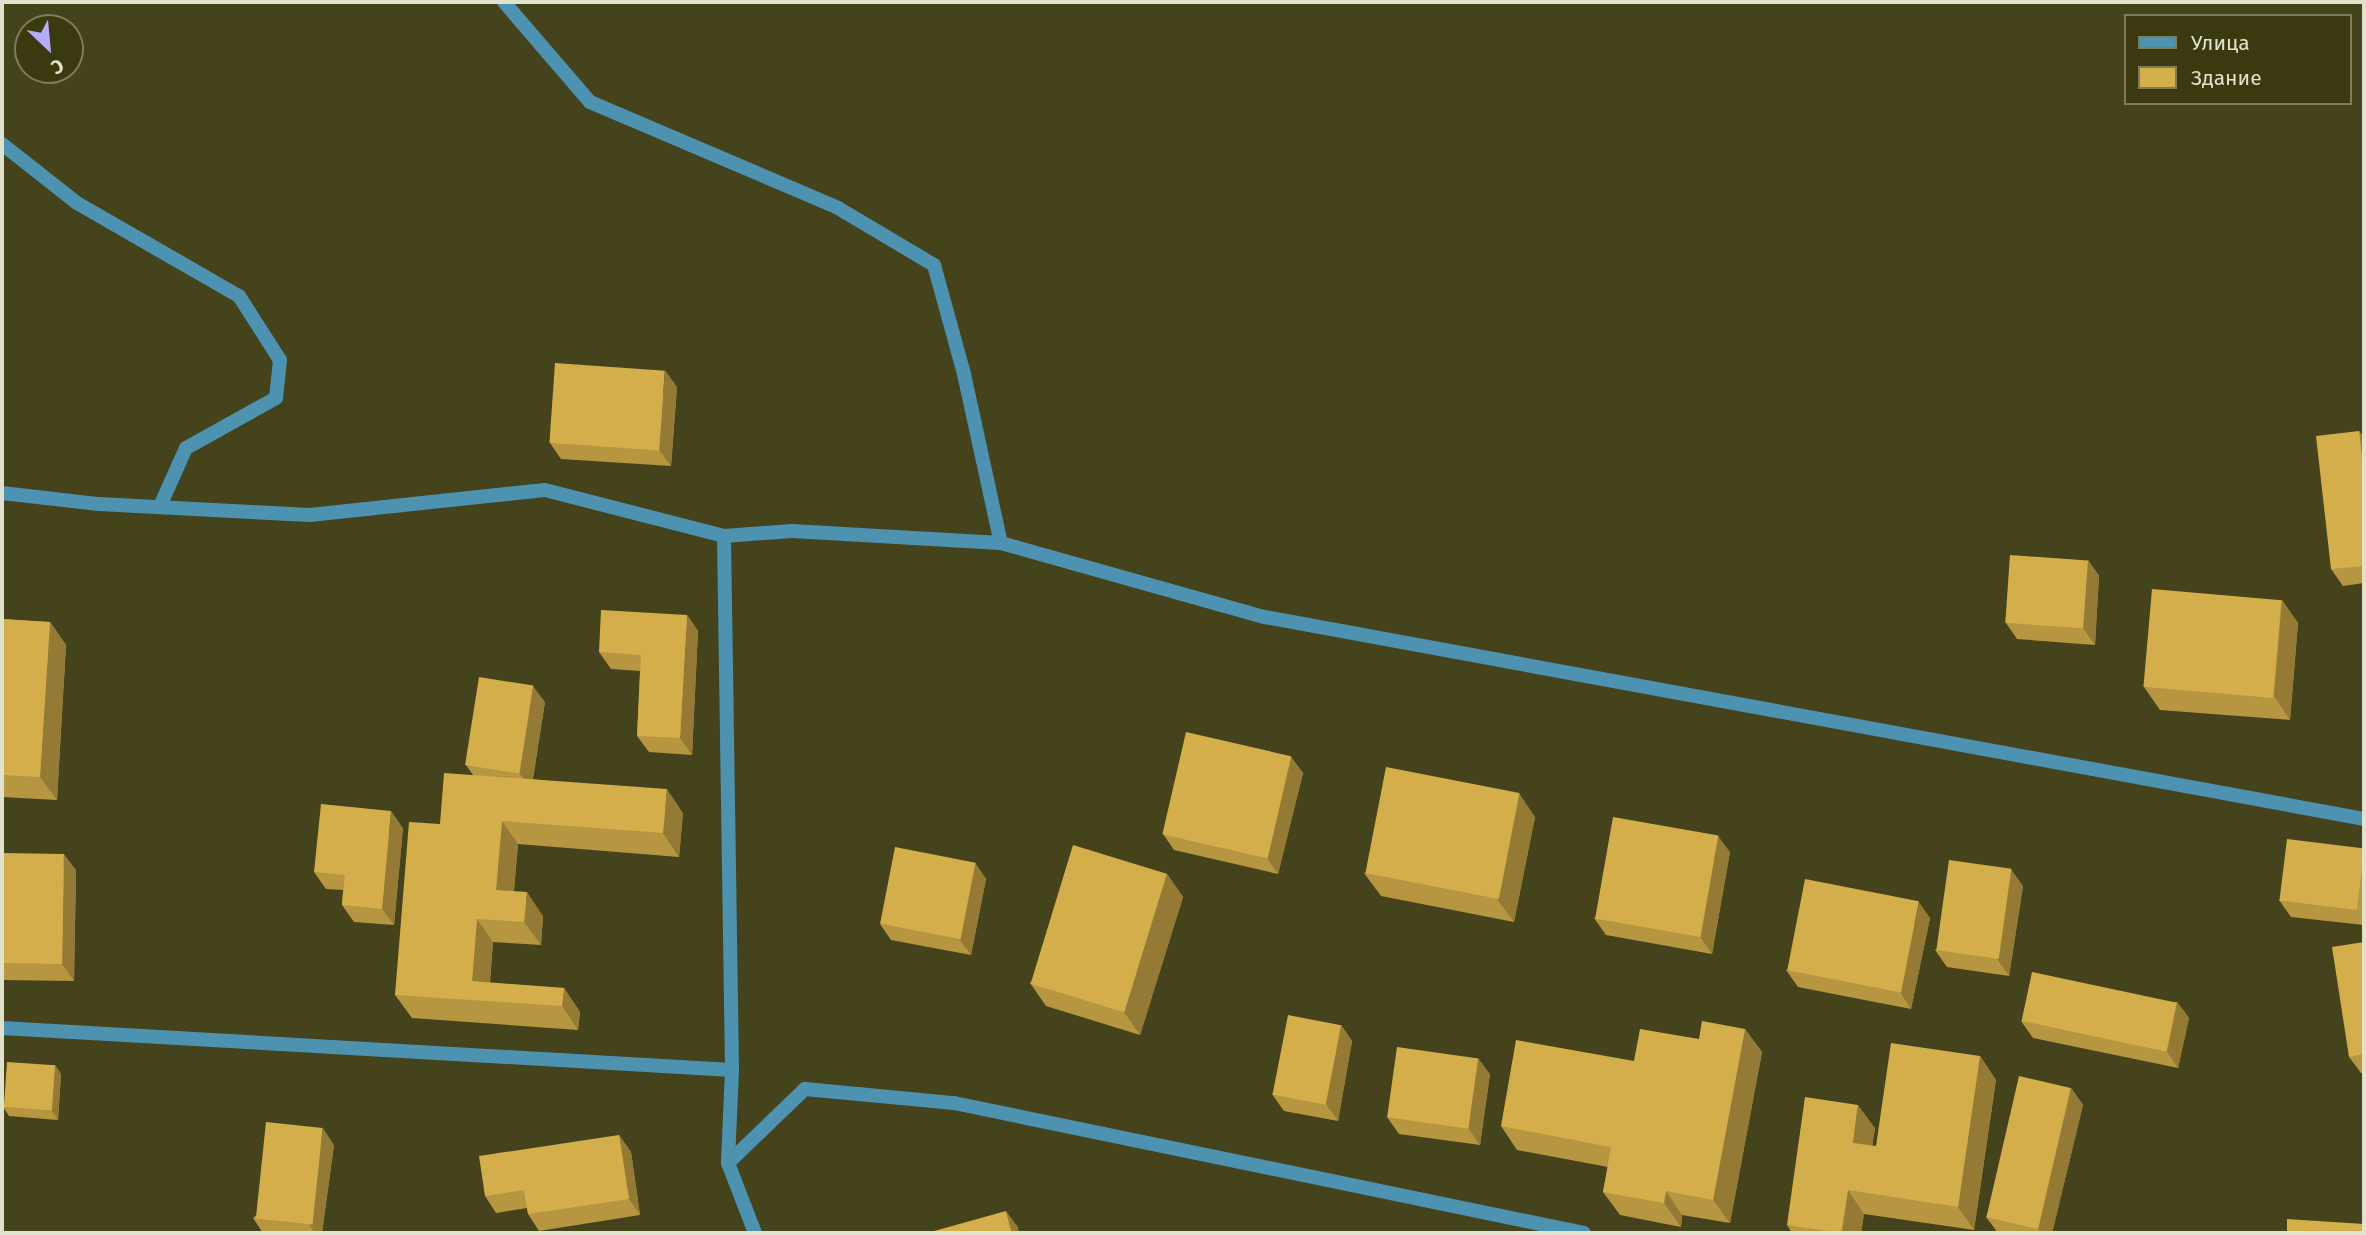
<!DOCTYPE html>
<meta charset="utf-8">
<style>
body{margin:0}
#map{position:relative;width:2366px;height:1235px;overflow:hidden;background:#44431b;font-family:"Fira Sans",sans-serif}
div>[style]{position:absolute}
[style*='--x']{left:calc(var(--x)*1px);top:calc(var(--y)*1px);width:calc(var(--w)*1px);rotate:calc(var(--a)*1deg)}
.street>*{height:14px;margin:-7px;padding:0 7px;transform-origin:7px;border-radius:7px;background:#4d92b0}
.wall>*{inset:0;background:#b69640}
.shaded-wall>*{inset:0;background:#947a34}
.building>*{inset:0;background:#d4ae4b;transform-origin:0 0}
span{translate:-50% -50%;white-space:nowrap;text-align:center;line-height:1.15;-webkit-text-stroke:7px #3a3910;paint-order:stroke}
.frame{position:absolute;inset:0;border:4px solid #e1e2cb;pointer-events:none}
.legend{position:absolute;left:2124px;top:14px;width:228px;height:91px;box-sizing:border-box;background:#3a3910;border:2px solid #7d7d5b;margin:0;padding:9px 12px;list-style:none;font-size:21px;color:#e1e2cb}
.legend li{display:flex;align-items:center;gap:14px;height:35px}
.legend b{width:35px;border:2px solid #7d7d5b}
.north{position:absolute;left:14px;top:14px;width:70px;height:70px;box-sizing:border-box;background:#3a3910;border:2px solid #7d7d5b;border-radius:50%;rotate:154deg;font-size:19px;font-weight:700;line-height:28px;text-align:center;color:#e1e2cb}
.north::after{content:'';display:block;margin:auto;width:24px;height:32px;background:#b4acf9;clip-path:polygon(50% 0,100% 100%,50% 72%,0 100%)}
</style>
<div id="map">
<div class="street">
<div style="--x:504;--y:2;--w:132;--a:49.3"></div>
<div style="--x:590;--y:102;--w:270;--a:23.1"></div>
<div style="--x:838;--y:208;--w:112;--a:30.7"></div>
<div style="--x:934;--y:265;--w:113;--a:74.6"></div>
<div style="--x:964;--y:374;--w:173;--a:77.7"></div>
<div style="--x:2;--y:144;--w:95;--a:38.2"></div>
<div style="--x:77;--y:203;--w:187;--a:29.9"></div>
<div style="--x:239;--y:296;--w:76;--a:57.4"></div>
<div style="--x:280;--y:360;--w:38;--a:96"></div>
<div style="--x:276;--y:398;--w:103;--a:150.9"></div>
<div style="--x:186;--y:448;--w:64;--a:114.1"></div>
<div style="--x:2;--y:493;--w:98;--a:6.5"></div>
<div style="--x:99;--y:504;--w:211;--a:3"></div>
<div style="--x:310;--y:515;--w:236;--a:-6.1"></div>
<div style="--x:545;--y:490;--w:185;--a:14.4"></div>
<div style="--x:724;--y:536;--w:68;--a:-4.2"></div>
<div style="--x:792;--y:531;--w:209;--a:3.3"></div>
<div style="--x:1001;--y:543;--w:274;--a:15.7"></div>
<div style="--x:1265;--y:617;--w:1117;--a:10.41"></div>
<div style="--x:724;--y:536;--w:534;--a:89.14"></div>
<div style="--x:732;--y:1070;--w:93;--a:92.5"></div>
<div style="--x:2;--y:1028;--w:731;--a:3.29"></div>
<div style="--x:755;--y:1233;--w:75;--a:-111.1"></div>
<div style="--x:728;--y:1163;--w:107;--a:-43.9"></div>
<div style="--x:805;--y:1089;--w:150;--a:5.4"></div>
<div style="--x:954;--y:1103;--w:643;--a:11.66"></div>
</div>
<div class="wall">
<div style="clip-path:polygon(677px 387px,671px 466px,561px 459px,550px 443px)"></div>
<div style="clip-path:polygon(2359px 431px,2364px 438px,2364px 583px,2343px 586px,2331px 569px)"></div>
<div style="clip-path:polygon(2088px 560px,2099px 576px,2095px 645px,2017px 639px,2006px 623px)"></div>
<div style="clip-path:polygon(2282px 600px,2298px 623px,2290px 720px,2160px 710px,2144px 687px)"></div>
<div style="clip-path:polygon(687px 615px,698px 631px,692px 755px,649px 752px,637px 736px,640px 671px,611px 669px,599px 652px)"></div>
<div style="clip-path:polygon(2px 619px,50px 622px,66px 645px,57px 800px,2px 797px)"></div>
<div style="clip-path:polygon(545px 702px,533px 779px,683px 813px,679px 857px,518px 844px,514px 891px,543px 916px,541px 945px,493px 942px,490px 983px,564px 988px,580px 1012px,578px 1030px,412px 1018px,395px 995px,440px 824px,473px 775px,466px 765px)"></div>
<div style="clip-path:polygon(1291px 757px,1303px 773px,1278px 874px,1174px 850px,1163px 834px)"></div>
<div style="clip-path:polygon(1535px 817px,1514px 922px,1381px 896px,1364px 873px)"></div>
<div style="clip-path:polygon(403px 828px,394px 925px,354px 922px,342px 905px,343px 890px,326px 889px,314px 872px)"></div>
<div style="clip-path:polygon(2364px 848px,2364px 925px,2291px 917px,2279px 900px)"></div>
<div style="clip-path:polygon(1730px 852px,1712px 954px,1606px 935px,1594px 918px)"></div>
<div style="clip-path:polygon(2px 853px,76px 870px,74px 981px,2px 980px)"></div>
<div style="clip-path:polygon(975px 863px,986px 879px,971px 955px,891px 940px,880px 924px)"></div>
<div style="clip-path:polygon(1167px 874px,1183px 897px,1140px 1035px,1046px 1006px,1030px 983px)"></div>
<div style="clip-path:polygon(2023px 886px,2009px 976px,1947px 967px,1935px 950px)"></div>
<div style="clip-path:polygon(1930px 918px,1911px 1009px,1798px 987px,1786px 970px)"></div>
<div style="clip-path:polygon(2364px 942px,2364px 1073px,2361px 1073px,2349px 1057px)"></div>
<div style="clip-path:polygon(2177px 1002px,2189px 1018px,2178px 1068px,2033px 1038px,2021px 1021px)"></div>
<div style="clip-path:polygon(1341px 1025px,1352px 1041px,1338px 1121px,1284px 1111px,1272px 1094px)"></div>
<div style="clip-path:polygon(1745px 1029px,1762px 1052px,1730px 1223px,1682px 1215px,1681px 1227px,1620px 1215px,1603px 1192px,1608px 1167px,1517px 1150px,1501px 1126px,1634px 1061px,1699px 1039px)"></div>
<div style="clip-path:polygon(1980px 1056px,1996px 1080px,1974px 1230px,1864px 1214px,1861px 1233px,1792px 1233px,1787px 1225px,1875px 1128px,1872px 1146px,1876px 1146px)"></div>
<div style="clip-path:polygon(55px 1065px,61px 1074px,58px 1120px,9px 1116px,3px 1107px)"></div>
<div style="clip-path:polygon(1490px 1074px,1480px 1145px,1399px 1134px,1387px 1117px)"></div>
<div style="clip-path:polygon(2071px 1088px,2083px 1105px,2052px 1233px,1998px 1233px,1986px 1217px)"></div>
<div style="clip-path:polygon(619px 1135px,631px 1152px,640px 1215px,539px 1231px,528px 1214px,527px 1208px,496px 1213px,485px 1196px)"></div>
<div style="clip-path:polygon(334px 1145px,322px 1233px,263px 1233px,253px 1218px)"></div>
</div>
<div class="shaded-wall">
<div style="clip-path:polygon(665px 370px,677px 387px,671px 466px,659px 450px)"></div>
<div style="clip-path:polygon(2359px 431px,2364px 438px,2364px 475px)"></div>
<div style="clip-path:polygon(2088px 560px,2099px 576px,2095px 645px,2083px 628px)"></div>
<div style="clip-path:polygon(2282px 600px,2298px 623px,2290px 720px,2274px 696px)"></div>
<div style="clip-path:polygon(687px 615px,698px 631px,692px 755px,680px 738px)"></div>
<div style="clip-path:polygon(50px 622px,66px 645px,57px 800px,40px 777px)"></div>
<div style="clip-path:polygon(533px 686px,545px 702px,531px 789px,519px 773px)"></div>
<div style="clip-path:polygon(1291px 757px,1303px 773px,1278px 874px,1267px 858px)"></div>
<div style="clip-path:polygon(667px 789px,683px 813px,679px 857px,663px 833px)"></div>
<div style="clip-path:polygon(1519px 793px,1535px 817px,1514px 922px,1497px 899px)"></div>
<div style="clip-path:polygon(391px 811px,403px 828px,394px 925px,382px 909px)"></div>
<div style="clip-path:polygon(502px 821px,518px 844px,512px 913px,496px 890px)"></div>
<div style="clip-path:polygon(1718px 836px,1730px 852px,1712px 954px,1700px 937px)"></div>
<div style="clip-path:polygon(64px 854px,76px 870px,74px 981px,62px 964px)"></div>
<div style="clip-path:polygon(975px 863px,986px 879px,971px 955px,959px 939px)"></div>
<div style="clip-path:polygon(2011px 869px,2023px 886px,2009px 976px,1997px 959px)"></div>
<div style="clip-path:polygon(1167px 874px,1183px 897px,1140px 1035px,1124px 1012px)"></div>
<div style="clip-path:polygon(527px 892px,543px 916px,541px 945px,524px 922px)"></div>
<div style="clip-path:polygon(1919px 902px,1930px 918px,1911px 1009px,1900px 992px)"></div>
<div style="clip-path:polygon(477px 919px,493px 942px,488px 1001px,472px 981px)"></div>
<div style="clip-path:polygon(564px 988px,580px 1012px,578px 1030px,562px 1006px)"></div>
<div style="clip-path:polygon(2177px 1002px,2189px 1018px,2178px 1068px,2167px 1052px)"></div>
<div style="clip-path:polygon(1341px 1025px,1352px 1041px,1338px 1121px,1326px 1104px)"></div>
<div style="clip-path:polygon(1745px 1029px,1762px 1052px,1730px 1223px,1713px 1200px)"></div>
<div style="clip-path:polygon(1980px 1056px,1996px 1080px,1974px 1230px,1958px 1207px)"></div>
<div style="clip-path:polygon(1478px 1058px,1490px 1074px,1480px 1145px,1468px 1128px)"></div>
<div style="clip-path:polygon(55px 1065px,61px 1074px,58px 1120px,52px 1111px)"></div>
<div style="clip-path:polygon(2071px 1088px,2083px 1105px,2052px 1233px,2041px 1233px,2038px 1229px)"></div>
<div style="clip-path:polygon(1858px 1105px,1875px 1128px,1869px 1166px,1853px 1143px)"></div>
<div style="clip-path:polygon(323px 1128px,334px 1145px,322px 1233px,315px 1233px,310px 1226px)"></div>
<div style="clip-path:polygon(619px 1135px,631px 1152px,640px 1215px,629px 1199px)"></div>
<div style="clip-path:polygon(1848px 1190px,1864px 1214px,1861px 1233px,1842px 1233px)"></div>
<div style="clip-path:polygon(1666px 1191px,1682px 1215px,1681px 1227px,1664px 1203px)"></div>
<div style="clip-path:polygon(1006px 1211px,1018px 1227px,1019px 1233px,1012px 1233px)"></div>
</div>
<div class="building">
<div style="left:555px;top:363px;width:110px;height:80px;rotate:4deg"></div>
<div style="clip-path:polygon(2359px 431px,2364px 475px,2364px 566px,2331px 569px,2316px 436px)"></div>
<div style="left:2010px;top:555px;width:78px;height:68px;rotate:4deg"></div>
<div style="left:2152px;top:589px;width:130px;height:98px;rotate:5deg"></div>
<div style="clip-path:polygon(601px 610px,687px 615px,680px 738px,637px 736px,641px 655px,599px 652px)"></div>
<div style="clip-path:polygon(2px 619px,50px 622px,40px 777px,2px 775px)"></div>
<div style="left:479px;top:677px;width:55px;height:89px;rotate:9deg"></div>
<div style="left:1186px;top:732px;width:108px;height:105px;rotate:13deg"></div>
<div style="left:1386px;top:767px;width:136px;height:108px;rotate:11deg"></div>
<div style="clip-path:polygon(444px 773px,667px 789px,663px 833px,502px 821px,496px 890px,527px 892px,524px 922px,477px 919px,472px 981px,564px 988px,562px 1006px,395px 995px,409px 822px,440px 824px)"></div>
<div style="clip-path:polygon(321px 804px,391px 811px,382px 909px,342px 905px,345px 875px,314px 872px)"></div>
<div style="left:1613px;top:817px;width:107px;height:103px;rotate:10deg"></div>
<div style="left:2287px;top:839px;width:78px;height:62px;rotate:7deg"></div>
<div style="left:1073px;top:845px;width:98px;height:145px;rotate:17deg"></div>
<div style="left:895px;top:847px;width:82px;height:78px;rotate:11deg"></div>
<div style="left:2px;top:853px;width:62px;height:110px;rotate:1deg"></div>
<div style="left:1949px;top:860px;width:63px;height:91px;rotate:8deg"></div>
<div style="left:1805px;top:879px;width:116px;height:93px;rotate:11deg"></div>
<div style="clip-path:polygon(2364px 942px,2364px 1054px,2349px 1057px,2332px 947px)"></div>
<div style="left:2032px;top:972px;width:148px;height:50px;rotate:12deg"></div>
<div style="left:1288px;top:1015px;width:54px;height:81px;rotate:11deg"></div>
<div style="clip-path:polygon(1702px 1021px,1745px 1029px,1713px 1200px,1666px 1191px,1664px 1203px,1603px 1192px,1611px 1147px,1501px 1126px,1516px 1040px,1634px 1061px,1640px 1029px,1699px 1039px)"></div>
<div style="clip-path:polygon(1891px 1043px,1980px 1056px,1958px 1207px,1848px 1190px,1841px 1233px,1787px 1225px,1805px 1097px,1858px 1105px,1853px 1143px,1876px 1146px)"></div>
<div style="left:1397px;top:1047px;width:82px;height:71px;rotate:8deg"></div>
<div style="left:7px;top:1062px;width:48px;height:45px;rotate:4deg"></div>
<div style="left:2019px;top:1076px;width:53px;height:145px;rotate:13deg"></div>
<div style="left:266px;top:1122px;width:57px;height:97px;rotate:6deg"></div>
<div style="clip-path:polygon(619px 1135px,629px 1199px,528px 1214px,524px 1190px,485px 1196px,479px 1156px)"></div>
<div style="clip-path:polygon(1006px 1211px,1012px 1233px,927px 1233px)"></div>
<div style="clip-path:polygon(2287px 1219px,2364px 1224px,2364px 1233px,2287px 1233px)"></div>
</div>
<div class="frame"></div>
<ul class="legend">
<li><b style="height:9px;background:#4d92b0"></b>Улица</li>
<li><b style="height:19px;background:#d4ae4b"></b>Здание</li>
</ul>
<div class="north">С</div>
</div>
